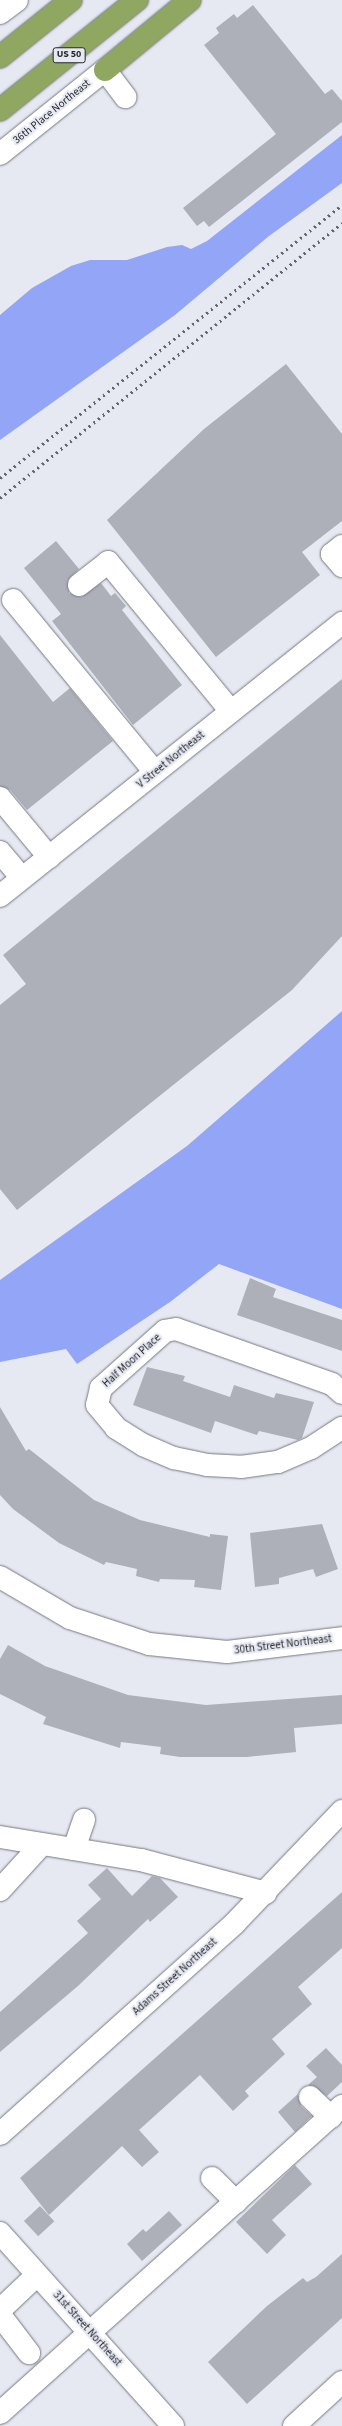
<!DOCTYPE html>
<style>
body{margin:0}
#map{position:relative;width:342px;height:2426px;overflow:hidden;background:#e6e9f2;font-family:"Source Sans 3",sans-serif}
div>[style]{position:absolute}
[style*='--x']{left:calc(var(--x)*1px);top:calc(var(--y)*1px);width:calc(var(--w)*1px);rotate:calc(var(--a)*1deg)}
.forest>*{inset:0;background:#92a5f6}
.building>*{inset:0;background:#adb0b9;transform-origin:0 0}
.roads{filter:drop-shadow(0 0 1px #767881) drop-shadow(0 0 1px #767881)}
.minor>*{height:22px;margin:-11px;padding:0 11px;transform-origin:11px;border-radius:11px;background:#fff}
.highway>*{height:22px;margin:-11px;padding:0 11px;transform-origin:11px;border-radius:11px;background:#8fa761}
.rail>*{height:3px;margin-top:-1.5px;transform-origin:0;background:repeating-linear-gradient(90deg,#65666c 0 2px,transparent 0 6px)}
span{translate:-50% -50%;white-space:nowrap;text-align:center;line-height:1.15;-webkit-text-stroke:4px #e6e9f2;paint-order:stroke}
.shield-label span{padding:1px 3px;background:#e6e9f2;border:1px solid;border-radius:3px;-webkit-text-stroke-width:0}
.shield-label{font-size:10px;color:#26272b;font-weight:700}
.street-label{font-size:11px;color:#26272b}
</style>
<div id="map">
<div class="forest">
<div style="clip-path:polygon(342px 135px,342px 183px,269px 236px,175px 315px,0 440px,0 315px,32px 288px,71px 266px,90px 260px,127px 260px,167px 247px,182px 245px,191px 249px,207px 241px)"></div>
<div style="clip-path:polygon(342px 1011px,342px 1309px,219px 1264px,170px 1302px,77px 1364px,66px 1349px,0 1362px,0 1280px,187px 1146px)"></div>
</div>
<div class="building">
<div style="clip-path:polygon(253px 5px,325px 94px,332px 89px,342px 101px,342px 122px,209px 227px,204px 221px,197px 226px,183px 208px,276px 134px,204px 45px,219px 33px,216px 28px,234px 14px,237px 18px)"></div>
<div style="clip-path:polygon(286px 364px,342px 434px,342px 521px,302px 552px,320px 575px,216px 657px,107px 520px,204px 429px)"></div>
<div style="clip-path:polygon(56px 541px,79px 569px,68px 580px,69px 593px,81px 597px,101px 583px,111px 596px,115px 593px,126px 606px,122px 610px,182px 685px,133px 725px,52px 621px,61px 614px,24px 568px)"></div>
<div style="clip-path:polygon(0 635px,53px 702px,70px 688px,113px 741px,27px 810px,10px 790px,0 786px)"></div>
<div style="clip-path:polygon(342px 679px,342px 936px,292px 990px,17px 1210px,0 1189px,0 1005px,26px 984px,3px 955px)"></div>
<div style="clip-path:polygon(250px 1278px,276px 1289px,273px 1297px,342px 1320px,342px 1351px,237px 1315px)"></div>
<div style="clip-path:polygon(147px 1367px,185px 1376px,183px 1381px,230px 1397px,234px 1385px,274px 1398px,276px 1393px,314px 1402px,302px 1438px,298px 1440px,259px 1431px,257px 1435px,215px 1421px,211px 1433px,133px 1405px)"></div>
<div style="clip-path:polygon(0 1407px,26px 1451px,29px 1449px,94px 1500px,140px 1520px,210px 1537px,210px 1534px,228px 1536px,221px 1590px,194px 1587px,195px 1580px,160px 1579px,159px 1582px,136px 1576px,137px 1569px,106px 1562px,104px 1565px,59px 1543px,13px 1509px,0 1495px)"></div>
<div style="clip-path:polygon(322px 1524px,338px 1569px,316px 1577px,313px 1569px,279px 1578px,279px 1584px,255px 1587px,250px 1533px)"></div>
<div style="clip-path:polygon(8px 1645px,45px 1666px,128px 1695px,206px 1705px,342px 1695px,342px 1724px,294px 1728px,296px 1752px,247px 1757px,180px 1757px,160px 1754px,161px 1747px,121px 1742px,120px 1748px,43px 1724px,46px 1717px,0 1694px,0 1659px)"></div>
<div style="clip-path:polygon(107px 1868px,132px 1896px,152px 1876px,160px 1878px,178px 1897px,150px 1922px,148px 1919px,78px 1986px,0 2052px,0 2012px,88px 1933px,77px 1921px,101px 1899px,88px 1885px)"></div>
<div style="clip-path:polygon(342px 1892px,342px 1948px,298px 1987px,312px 2004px,272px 2039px,285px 2054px,245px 2091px,249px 2096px,233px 2111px,200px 2075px,139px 2130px,159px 2152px,142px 2167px,122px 2146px,49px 2215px,20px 2178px)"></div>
<div style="clip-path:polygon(326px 2048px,342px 2065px,342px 2082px,327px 2096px,308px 2085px,317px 2077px,306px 2066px)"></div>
<div style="clip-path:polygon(298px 2094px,301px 2106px,312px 2116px,295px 2132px,278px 2112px)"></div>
<div style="clip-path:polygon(295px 2165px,312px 2184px,272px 2220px,286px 2235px,267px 2254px,236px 2222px)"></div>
<div style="left:40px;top:2206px;width:21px;height:22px;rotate:47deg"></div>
<div style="clip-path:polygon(169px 2211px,182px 2225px,142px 2261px,127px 2244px,143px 2229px,146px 2232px)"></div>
<div style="clip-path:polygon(342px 2254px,342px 2318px,247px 2404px,208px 2362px,267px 2306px,303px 2278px,307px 2282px,316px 2277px)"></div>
</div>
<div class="roads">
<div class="minor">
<div style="--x:0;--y:13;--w:21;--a:-37"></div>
<div style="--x:0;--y:154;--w:134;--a:-38.7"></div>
<div style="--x:105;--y:70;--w:34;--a:53"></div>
<div style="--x:342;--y:546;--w:13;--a:141"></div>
<div style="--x:332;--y:554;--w:16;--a:50"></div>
<div style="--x:79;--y:585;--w:37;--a:-38"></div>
<div style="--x:108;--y:562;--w:193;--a:50.5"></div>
<div style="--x:13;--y:600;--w:223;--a:50.5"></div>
<div style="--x:0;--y:798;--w:77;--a:50.3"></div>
<div style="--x:0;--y:852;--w:34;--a:50"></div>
<div style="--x:0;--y:896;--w:438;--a:-38.6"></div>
<div style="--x:342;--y:1393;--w:13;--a:-138"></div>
<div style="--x:332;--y:1384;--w:165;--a:-160.6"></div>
<div style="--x:176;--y:1329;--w:11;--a:170"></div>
<div style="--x:165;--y:1331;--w:86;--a:138.3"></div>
<div style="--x:101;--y:1388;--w:17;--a:103"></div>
<div style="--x:97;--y:1405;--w:30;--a:50"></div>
<div style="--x:116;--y:1428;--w:32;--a:32"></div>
<div style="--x:143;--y:1445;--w:34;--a:23"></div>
<div style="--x:174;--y:1458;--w:34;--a:12"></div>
<div style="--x:207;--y:1465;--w:34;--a:3"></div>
<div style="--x:241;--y:1467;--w:37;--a:-8"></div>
<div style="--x:278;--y:1462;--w:36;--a:-23"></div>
<div style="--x:311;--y:1448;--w:37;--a:-33"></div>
<div style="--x:0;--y:1577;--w:81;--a:30.4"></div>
<div style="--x:70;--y:1618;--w:83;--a:18.2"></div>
<div style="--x:149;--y:1644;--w:78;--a:5.9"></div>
<div style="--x:227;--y:1652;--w:116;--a:-6.9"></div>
<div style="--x:0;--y:1837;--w:143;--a:9.3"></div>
<div style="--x:141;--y:1860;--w:129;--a:14.8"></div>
<div style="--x:74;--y:1849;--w:31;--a:-71"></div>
<div style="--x:0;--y:1890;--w:62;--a:-47.6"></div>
<div style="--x:310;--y:2097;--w:29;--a:44"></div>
<div style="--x:0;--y:2134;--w:316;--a:-41.9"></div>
<div style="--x:235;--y:1923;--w:155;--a:-46.3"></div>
<div style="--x:212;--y:2178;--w:34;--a:45"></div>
<div style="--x:0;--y:2233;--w:259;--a:48.1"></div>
<div style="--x:0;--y:2310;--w:51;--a:-43.4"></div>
<div style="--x:0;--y:2315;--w:48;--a:52.7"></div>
<div style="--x:0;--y:2413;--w:460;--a:-41.9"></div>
<div style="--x:294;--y:2426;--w:65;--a:-42.5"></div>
</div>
<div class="highway">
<div style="--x:0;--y:57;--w:91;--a:-38.8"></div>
<div style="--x:105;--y:70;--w:110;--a:-39.5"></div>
<div style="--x:0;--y:110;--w:176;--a:-38.8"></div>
</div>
</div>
<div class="rail">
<div style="--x:0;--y:478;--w:438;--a:-38.6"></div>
<div style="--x:0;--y:498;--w:439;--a:-38.8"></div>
</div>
<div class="shield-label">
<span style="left:69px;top:55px">US 50</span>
</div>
<div class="street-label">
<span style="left:52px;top:112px;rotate:-39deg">36th Place Northeast</span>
<span style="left:171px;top:760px;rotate:-39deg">V Street Northeast</span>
<span style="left:132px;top:1361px;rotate:-42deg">Half Moon Place</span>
<span style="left:283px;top:1645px;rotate:-7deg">30th Street Northeast</span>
<span style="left:175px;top:1977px;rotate:-42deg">Adams Street Northeast</span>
<span style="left:87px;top:2329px;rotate:48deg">31st Street Northeast</span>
</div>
</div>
